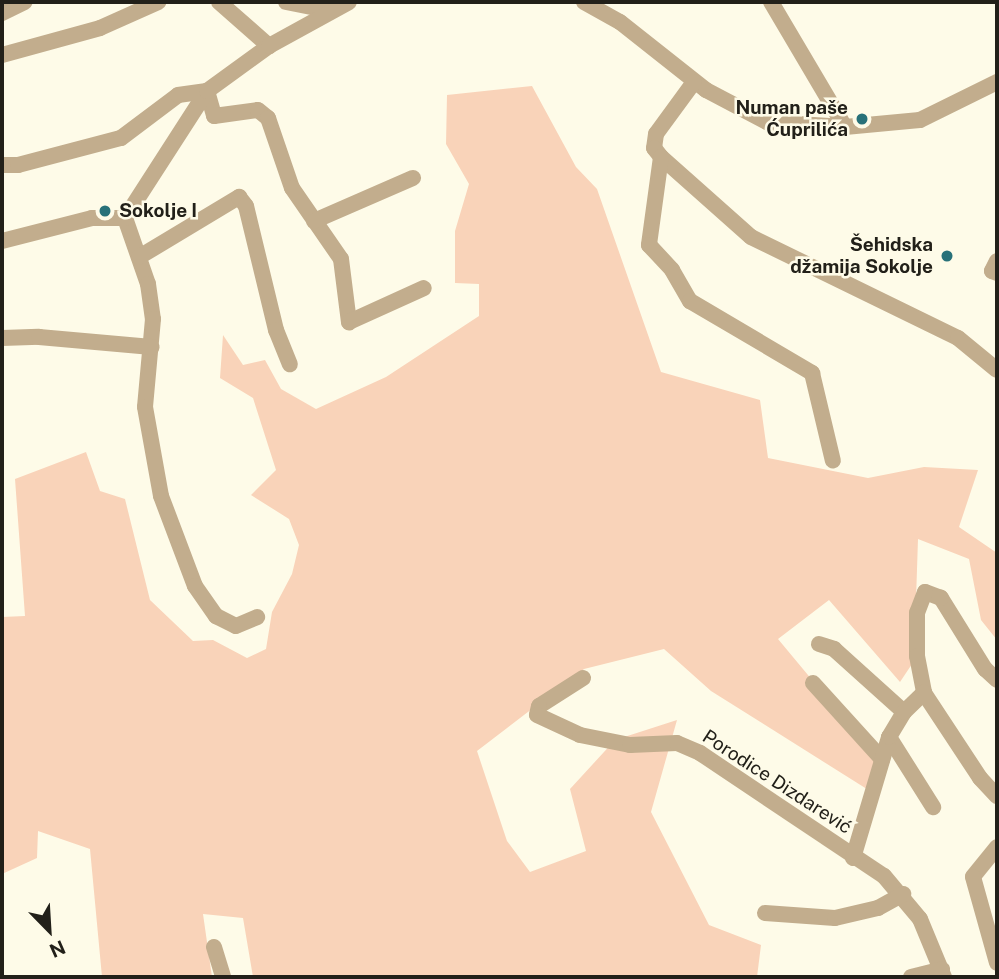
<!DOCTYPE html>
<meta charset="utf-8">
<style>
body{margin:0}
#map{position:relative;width:999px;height:979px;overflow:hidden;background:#fefbe8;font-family:"Public Sans",sans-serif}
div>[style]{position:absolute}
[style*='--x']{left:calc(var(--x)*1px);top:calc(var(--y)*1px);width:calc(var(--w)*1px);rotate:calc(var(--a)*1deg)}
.green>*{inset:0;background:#f9d3b9}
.minor>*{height:16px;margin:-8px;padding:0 8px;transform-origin:8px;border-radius:8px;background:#c2ad8d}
.dots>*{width:19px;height:19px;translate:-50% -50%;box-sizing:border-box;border:4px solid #fefbe8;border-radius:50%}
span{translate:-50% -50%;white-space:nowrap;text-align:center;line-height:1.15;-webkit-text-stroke:5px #fefbe8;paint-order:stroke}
.poi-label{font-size:19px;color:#222019;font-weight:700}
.right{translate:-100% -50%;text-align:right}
.left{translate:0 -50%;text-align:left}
.street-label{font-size:19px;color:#222019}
.frame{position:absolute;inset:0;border:4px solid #222019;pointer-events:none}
.north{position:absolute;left:14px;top:895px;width:70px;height:70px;-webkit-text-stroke:5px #fefbe8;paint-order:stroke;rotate:156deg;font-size:19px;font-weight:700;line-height:28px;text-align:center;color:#222019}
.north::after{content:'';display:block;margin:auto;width:24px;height:32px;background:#222019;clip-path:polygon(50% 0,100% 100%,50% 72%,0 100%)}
</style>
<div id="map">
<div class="green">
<div style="clip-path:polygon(532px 86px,576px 167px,597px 189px,661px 372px,760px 400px,768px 458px,868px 478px,924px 467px,978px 470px,959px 527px,997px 553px,997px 640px,981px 620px,969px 559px,918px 539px,914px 661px,900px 682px,829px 600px,778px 639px,877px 758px,870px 791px,711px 691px,664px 649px,584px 669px,477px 751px,507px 841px,530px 872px,586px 851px,570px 789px,615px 740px,677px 720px,651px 812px,709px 925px,761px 945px,757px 977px,253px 977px,243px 918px,203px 914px,212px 977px,102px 977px,90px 849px,38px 831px,37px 858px,2px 874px,2px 617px,25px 616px,15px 479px,86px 452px,100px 491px,125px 499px,150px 600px,193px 641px,213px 640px,247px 658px,266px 649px,272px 612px,292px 574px,299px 545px,289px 519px,251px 495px,276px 470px,253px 398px,220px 378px,223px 335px,243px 365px,265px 360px,281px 389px,316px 409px,386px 377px,479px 316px,479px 284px,455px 283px,455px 231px,469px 184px,446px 144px,447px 95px)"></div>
</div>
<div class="minor">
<div style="--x:219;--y:2;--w:67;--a:41.3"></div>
<div style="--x:286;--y:2;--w:46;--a:11.3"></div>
<div style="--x:584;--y:2;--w:41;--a:29.1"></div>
<div style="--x:620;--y:22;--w:110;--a:38.3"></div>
<div style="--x:706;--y:90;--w:69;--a:27.7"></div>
<div style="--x:767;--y:122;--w:78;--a:3.7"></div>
<div style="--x:845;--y:127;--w:75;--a:-5.3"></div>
<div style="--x:920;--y:120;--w:86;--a:-26.3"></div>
<div style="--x:771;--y:2;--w:145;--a:59.4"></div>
<div style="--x:2;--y:13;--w:25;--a:-26"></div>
<div style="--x:2;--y:55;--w:102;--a:-15.4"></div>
<div style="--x:100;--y:28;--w:64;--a:-24.1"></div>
<div style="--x:694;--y:82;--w:64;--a:126.2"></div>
<div style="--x:656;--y:134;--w:14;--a:98"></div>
<div style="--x:654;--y:148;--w:11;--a:52"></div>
<div style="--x:661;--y:157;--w:120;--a:41.6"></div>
<div style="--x:751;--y:237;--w:230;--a:26"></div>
<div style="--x:958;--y:338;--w:50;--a:39.4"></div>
<div style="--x:661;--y:157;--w:89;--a:97.8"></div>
<div style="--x:649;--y:245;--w:34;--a:47"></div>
<div style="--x:672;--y:270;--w:36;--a:60"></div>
<div style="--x:690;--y:301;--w:142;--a:30.5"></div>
<div style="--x:812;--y:373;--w:90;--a:76.6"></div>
<div style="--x:2;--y:165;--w:16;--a:0"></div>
<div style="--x:18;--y:165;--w:106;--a:-14.7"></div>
<div style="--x:121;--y:138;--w:71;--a:-37"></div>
<div style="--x:178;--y:95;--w:29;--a:-8"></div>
<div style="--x:207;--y:91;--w:26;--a:74"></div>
<div style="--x:214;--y:116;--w:44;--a:-7.8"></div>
<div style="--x:258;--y:110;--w:13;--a:39"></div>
<div style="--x:268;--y:118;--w:74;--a:71.1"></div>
<div style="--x:292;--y:188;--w:86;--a:55.4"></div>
<div style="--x:341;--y:259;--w:64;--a:82.8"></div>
<div style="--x:349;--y:322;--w:82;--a:-24.4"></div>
<div style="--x:125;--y:218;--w:70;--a:70.8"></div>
<div style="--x:148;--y:284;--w:35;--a:82"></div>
<div style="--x:153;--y:319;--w:88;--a:95.2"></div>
<div style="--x:145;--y:407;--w:90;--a:79.8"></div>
<div style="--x:161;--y:496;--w:96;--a:69.3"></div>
<div style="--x:195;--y:586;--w:37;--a:55"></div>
<div style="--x:216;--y:616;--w:22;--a:27"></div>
<div style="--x:236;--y:626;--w:23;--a:-23"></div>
<div style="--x:125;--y:218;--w:151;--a:-57.2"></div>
<div style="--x:207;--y:91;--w:77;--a:-36"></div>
<div style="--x:269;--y:46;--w:91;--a:-28.8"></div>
<div style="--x:314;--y:221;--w:108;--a:-23.5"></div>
<div style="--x:2;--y:241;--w:93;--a:-14.3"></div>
<div style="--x:92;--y:218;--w:33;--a:0"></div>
<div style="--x:139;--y:257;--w:117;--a:-31"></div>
<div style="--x:239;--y:197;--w:11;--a:52"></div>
<div style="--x:246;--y:206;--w:128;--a:76.4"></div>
<div style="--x:276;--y:330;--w:37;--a:68"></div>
<div style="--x:997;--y:261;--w:11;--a:117"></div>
<div style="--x:992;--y:271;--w:5;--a:22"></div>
<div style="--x:2;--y:338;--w:37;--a:-2"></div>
<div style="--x:39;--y:337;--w:113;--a:5.1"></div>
<div style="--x:819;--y:644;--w:16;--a:18"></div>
<div style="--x:834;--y:649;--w:94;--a:42"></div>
<div style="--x:583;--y:678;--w:52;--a:147.5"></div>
<div style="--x:539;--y:706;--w:9;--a:103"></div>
<div style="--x:537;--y:715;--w:47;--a:24.9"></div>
<div style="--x:580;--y:735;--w:51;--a:11.3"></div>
<div style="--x:630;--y:745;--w:47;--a:-2.4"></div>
<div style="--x:677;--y:743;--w:25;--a:23"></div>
<div style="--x:700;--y:753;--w:221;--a:33.8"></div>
<div style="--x:884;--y:876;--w:56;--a:50.1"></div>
<div style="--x:920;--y:919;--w:63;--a:67.5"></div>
<div style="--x:997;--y:680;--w:16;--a:-137"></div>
<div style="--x:985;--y:669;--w:84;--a:-121.8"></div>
<div style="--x:941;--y:598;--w:17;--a:-159"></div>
<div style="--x:925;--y:592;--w:22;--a:111"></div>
<div style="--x:917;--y:613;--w:43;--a:90"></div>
<div style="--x:917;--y:656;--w:38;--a:79"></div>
<div style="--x:924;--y:693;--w:102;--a:56.6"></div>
<div style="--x:980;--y:778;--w:25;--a:47"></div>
<div style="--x:813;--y:683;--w:103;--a:47.8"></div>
<div style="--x:889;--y:737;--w:83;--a:57.8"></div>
<div style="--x:997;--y:847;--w:38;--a:129"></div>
<div style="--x:973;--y:877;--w:89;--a:74.4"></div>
<div style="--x:853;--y:858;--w:126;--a:-73.4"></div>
<div style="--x:889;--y:737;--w:29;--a:-59"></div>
<div style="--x:904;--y:712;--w:28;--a:-44"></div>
<div style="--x:765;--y:913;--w:70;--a:4.1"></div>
<div style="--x:835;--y:918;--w:44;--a:-13.1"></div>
<div style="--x:878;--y:908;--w:29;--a:-29"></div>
<div style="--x:214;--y:947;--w:31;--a:73"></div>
<div style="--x:911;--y:977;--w:32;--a:-14"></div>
</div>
<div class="dots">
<div style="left:862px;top:119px;background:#287179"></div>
<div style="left:105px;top:211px;background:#287179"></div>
<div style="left:947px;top:256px;background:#287179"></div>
</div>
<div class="poi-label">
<span class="right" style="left:848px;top:119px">Numan paše<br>Ćuprilića</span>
<span class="left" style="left:119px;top:211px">Sokolje I</span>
<span class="right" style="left:933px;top:256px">Šehidska<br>džamija Sokolje</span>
</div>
<div class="street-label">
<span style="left:777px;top:782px;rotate:33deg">Porodice Dizdarević</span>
</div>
<div class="frame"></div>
<div class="north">N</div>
</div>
